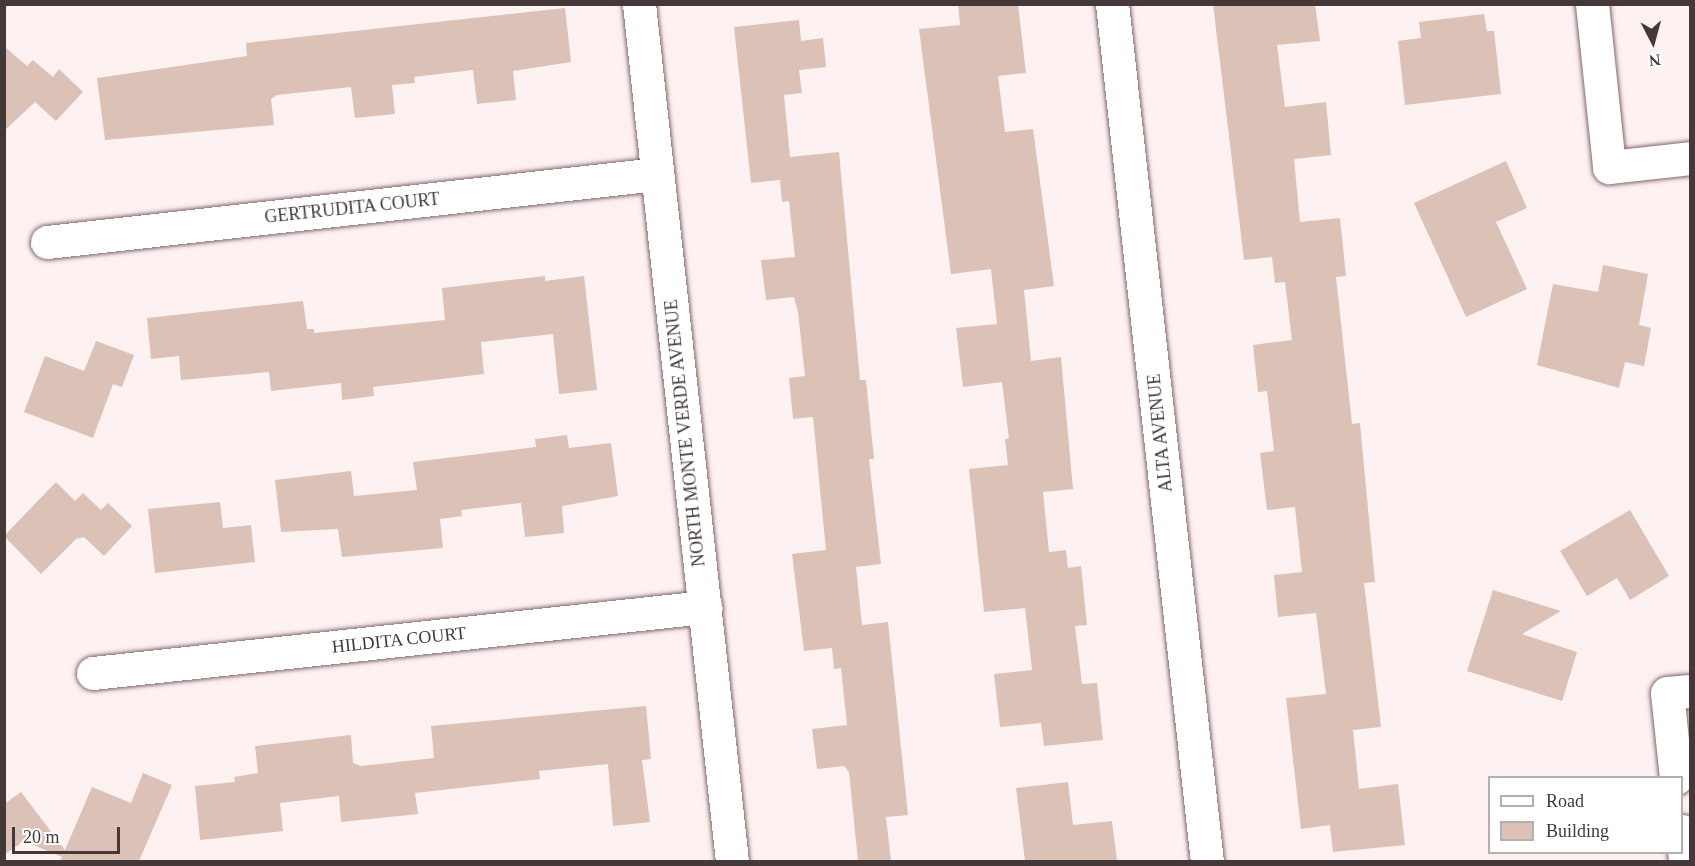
<!DOCTYPE html>
<style>
body{margin:0}
#map{position:relative;width:1695px;height:866px;overflow:hidden;background:#fef1f2;font-family:"Times New Roman",serif}
div>[style]{position:absolute}
[style*='--x']{left:calc(var(--x)*1px);top:calc(var(--y)*1px);width:calc(var(--w)*1px);rotate:calc(var(--a)*1deg)}
.building>*{inset:0;background:#dcc1b6}
.roads{filter:drop-shadow(0 0 2px #82686a) drop-shadow(0 0 2px #82686a)}
.street>*{height:33px;margin:-16.5px;padding:0 16.5px;transform-origin:16.5px;border-radius:16.5px;background:#fff}
span{translate:-50% -50%;white-space:nowrap;text-align:center;line-height:1.15;-webkit-text-stroke:5px #fff;paint-order:stroke}
.street-label{font-size:18px;color:#443839}
.frame{position:absolute;inset:0;border:6px solid #443839;pointer-events:none}
.legend{position:absolute;left:1488px;top:776px;width:195px;height:78px;box-sizing:border-box;background:#fff;border:2px solid #b4afb0;margin:0;padding:8px 10px;list-style:none;font-size:18px;color:#443839}
.legend li{display:flex;align-items:center;gap:12px;height:30px}
.legend b{width:30px;border:2px solid #b4afb0}
.north{position:absolute;left:1623px;top:12px;width:60px;height:60px;-webkit-text-stroke:4px #fff;paint-order:stroke;rotate:174deg;font-size:16px;font-weight:700;line-height:24px;text-align:center;color:#443839}
.north::after{content:'';display:block;margin:auto;width:21px;height:27px;background:#443839;clip-path:polygon(50% 0,100% 100%,50% 72%,0 100%)}
.scale{position:absolute;left:12px;top:827px;width:108px;height:27px;box-sizing:border-box;border:3px solid #443839;border-top:0;padding-left:8px;font-size:18px;line-height:21px;white-space:nowrap;color:#443839;-webkit-text-stroke:4px #fff;paint-order:stroke}
</style>
<div id="map">
<div class="building">
<div style="clip-path:polygon(958px 4px,1018px 4px,1026px 73px,998px 76px,1005px 132px,1033px 129px,1054px 286px,1024px 290px,1031px 361px,1061px 357px,1073px 489px,1043px 492px,1049px 552px,1066px 550px,1068px 568px,1081px 566px,1087px 625px,1075px 626px,1082px 684px,1097px 683px,1103px 740px,1044px 746px,1041px 723px,1000px 727px,994px 674px,1032px 670px,1025px 608px,984px 612px,969px 469px,1008px 465px,1005px 439px,1009px 439px,1002px 382px,963px 387px,956px 328px,997px 324px,991px 269px,951px 274px,919px 29px,960px 25px)"></div>
<div style="clip-path:polygon(1213px 4px,1315px 4px,1320px 41px,1277px 45px,1285px 107px,1326px 102px,1331px 155px,1294px 159px,1300px 222px,1340px 218px,1346px 276px,1336px 277px,1352px 424px,1360px 423px,1365px 477px,1375px 582px,1364px 583px,1381px 727px,1353px 730px,1359px 789px,1398px 784px,1405px 845px,1333px 852px,1330px 825px,1301px 829px,1286px 698px,1326px 694px,1316px 613px,1278px 617px,1274px 575px,1302px 572px,1295px 507px,1267px 510px,1260px 453px,1274px 451px,1267px 391px,1258px 392px,1253px 345px,1292px 340px,1285px 282px,1275px 283px,1272px 257px,1244px 260px)"></div>
<div style="clip-path:polygon(565px 8px,571px 62px,513px 71px,516px 100px,477px 104px,473px 70px,414px 77px,415px 83px,392px 85px,395px 114px,355px 118px,351px 87px,277px 95px,271px 99px,274px 125px,105px 140px,97px 78px,247px 56px,246px 43px)"></div>
<div style="clip-path:polygon(1484px 14px,1487px 31px,1494px 31px,1501px 94px,1405px 105px,1398px 41px,1421px 38px,1419px 22px)"></div>
<div style="clip-path:polygon(799px 20px,801px 41px,823px 38px,826px 67px,799px 70px,802px 93px,784px 95px,790px 157px,839px 152px,860px 380px,866px 380px,874px 459px,869px 459px,881px 564px,856px 567px,862px 625px,888px 622px,908px 815px,886px 817px,891px 861px,858px 861px,849px 772px,844px 766px,817px 769px,812px 729px,847px 725px,841px 668px,834px 669px,832px 648px,804px 651px,792px 554px,826px 550px,813px 417px,793px 419px,789px 378px,805px 376px,798px 312px,794px 297px,766px 300px,761px 260px,795px 257px,789px 201px,782px 202px,780px 180px,751px 183px,734px 27px)"></div>
<div style="clip-path:polygon(4px 46px,27px 66px,33px 60px,53px 77px,59px 69px,83px 92px,56px 121px,35px 102px,4px 131px)"></div>
<div style="clip-path:polygon(1506px 161px,1527px 208px,1496px 222px,1527px 289px,1466px 317px,1414px 203px)"></div>
<div style="clip-path:polygon(1603px 265px,1648px 274px,1639px 325px,1651px 328px,1644px 366px,1625px 362px,1619px 388px,1537px 365px,1553px 284px,1598px 292px)"></div>
<div style="clip-path:polygon(545px 276px,545px 281px,584px 276px,597px 390px,559px 394px,553px 334px,481px 342px,484px 374px,373px 387px,374px 396px,342px 400px,341px 383px,271px 391px,269px 372px,181px 380px,179px 356px,151px 359px,147px 318px,303px 301px,307px 329px,314px 329px,314px 333px,445px 320px,442px 288px)"></div>
<div style="clip-path:polygon(96px 341px,134px 355px,122px 387px,113px 384px,93px 438px,24px 412px,45px 356px,84px 371px)"></div>
<div style="clip-path:polygon(567px 435px,569px 448px,611px 443px,618px 496px,562px 506px,564px 533px,525px 537px,521px 503px,461px 510px,462px 516px,440px 519px,443px 548px,342px 557px,338px 529px,281px 532px,275px 480px,351px 471px,354px 496px,417px 490px,413px 462px,536px 447px,535px 439px)"></div>
<div style="clip-path:polygon(56px 482px,75px 501px,83px 493px,101px 510px,108px 503px,132px 526px,104px 556px,84px 537px,76px 539px,41px 574px,4px 536px)"></div>
<div style="clip-path:polygon(220px 502px,223px 528px,251px 525px,255px 562px,155px 573px,148px 509px)"></div>
<div style="clip-path:polygon(1630px 510px,1669px 576px,1630px 600px,1617px 578px,1587px 596px,1560px 551px)"></div>
<div style="clip-path:polygon(1493px 590px,1561px 611px,1522px 634px,1577px 652px,1562px 701px,1467px 671px)"></div>
<div style="clip-path:polygon(646px 706px,651px 759px,642px 760px,650px 822px,613px 826px,608px 764px,539px 771px,540px 779px,415px 793px,418px 814px,341px 822px,339px 796px,280px 803px,283px 831px,200px 840px,195px 786px,235px 782px,234px 777px,258px 773px,255px 746px,351px 735px,353px 763px,361px 766px,434px 758px,431px 726px)"></div>
<div style="clip-path:polygon(143px 773px,172px 785px,139px 861px,60px 861px,62px 857px,24px 841px,4px 855px,4px 804px,21px 792px,65px 850px,92px 787px,131px 803px)"></div>
<div style="clip-path:polygon(1068px 782px,1073px 825px,1112px 821px,1117px 861px,1025px 861px,1016px 788px)"></div>
</div>
<div class="roads">
<div class="street">
<div style="--x:639;--y:4;--w:863;--a:83.81"></div>
<div style="--x:1112;--y:4;--w:863;--a:83.68"></div>
<div style="--x:1592;--y:4;--w:164;--a:84"></div>
<div style="--x:1609;--y:167;--w:81;--a:-6.3"></div>
<div style="--x:47;--y:242;--w:614;--a:-6.36"></div>
<div style="--x:93;--y:673;--w:616;--a:-6.16"></div>
<div style="--x:1676;--y:778;--w:85;--a:-96"></div>
<div style="--x:1667;--y:693;--w:23;--a:-5"></div>
<div style="--x:1682;--y:831;--w:31;--a:84"></div>
</div>
</div>
<div class="street-label">
<span style="left:352px;top:208px;rotate:-6deg">GERTRUDITA COURT</span>
<span style="left:685px;top:433px;rotate:-96deg">NORTH MONTE VERDE AVENUE</span>
<span style="left:1160px;top:433px;rotate:-96deg">ALTA AVENUE</span>
<span style="left:399px;top:640px;rotate:-6deg">HILDITA COURT</span>
</div>
<div class="frame"></div>
<ul class="legend">
<li><b style="height:8px;background:#fff"></b>Road</li>
<li><b style="height:16px;background:#dcc1b6"></b>Building</li>
</ul>
<div class="north">N</div>
<div class="scale">20 m</div>
</div>
